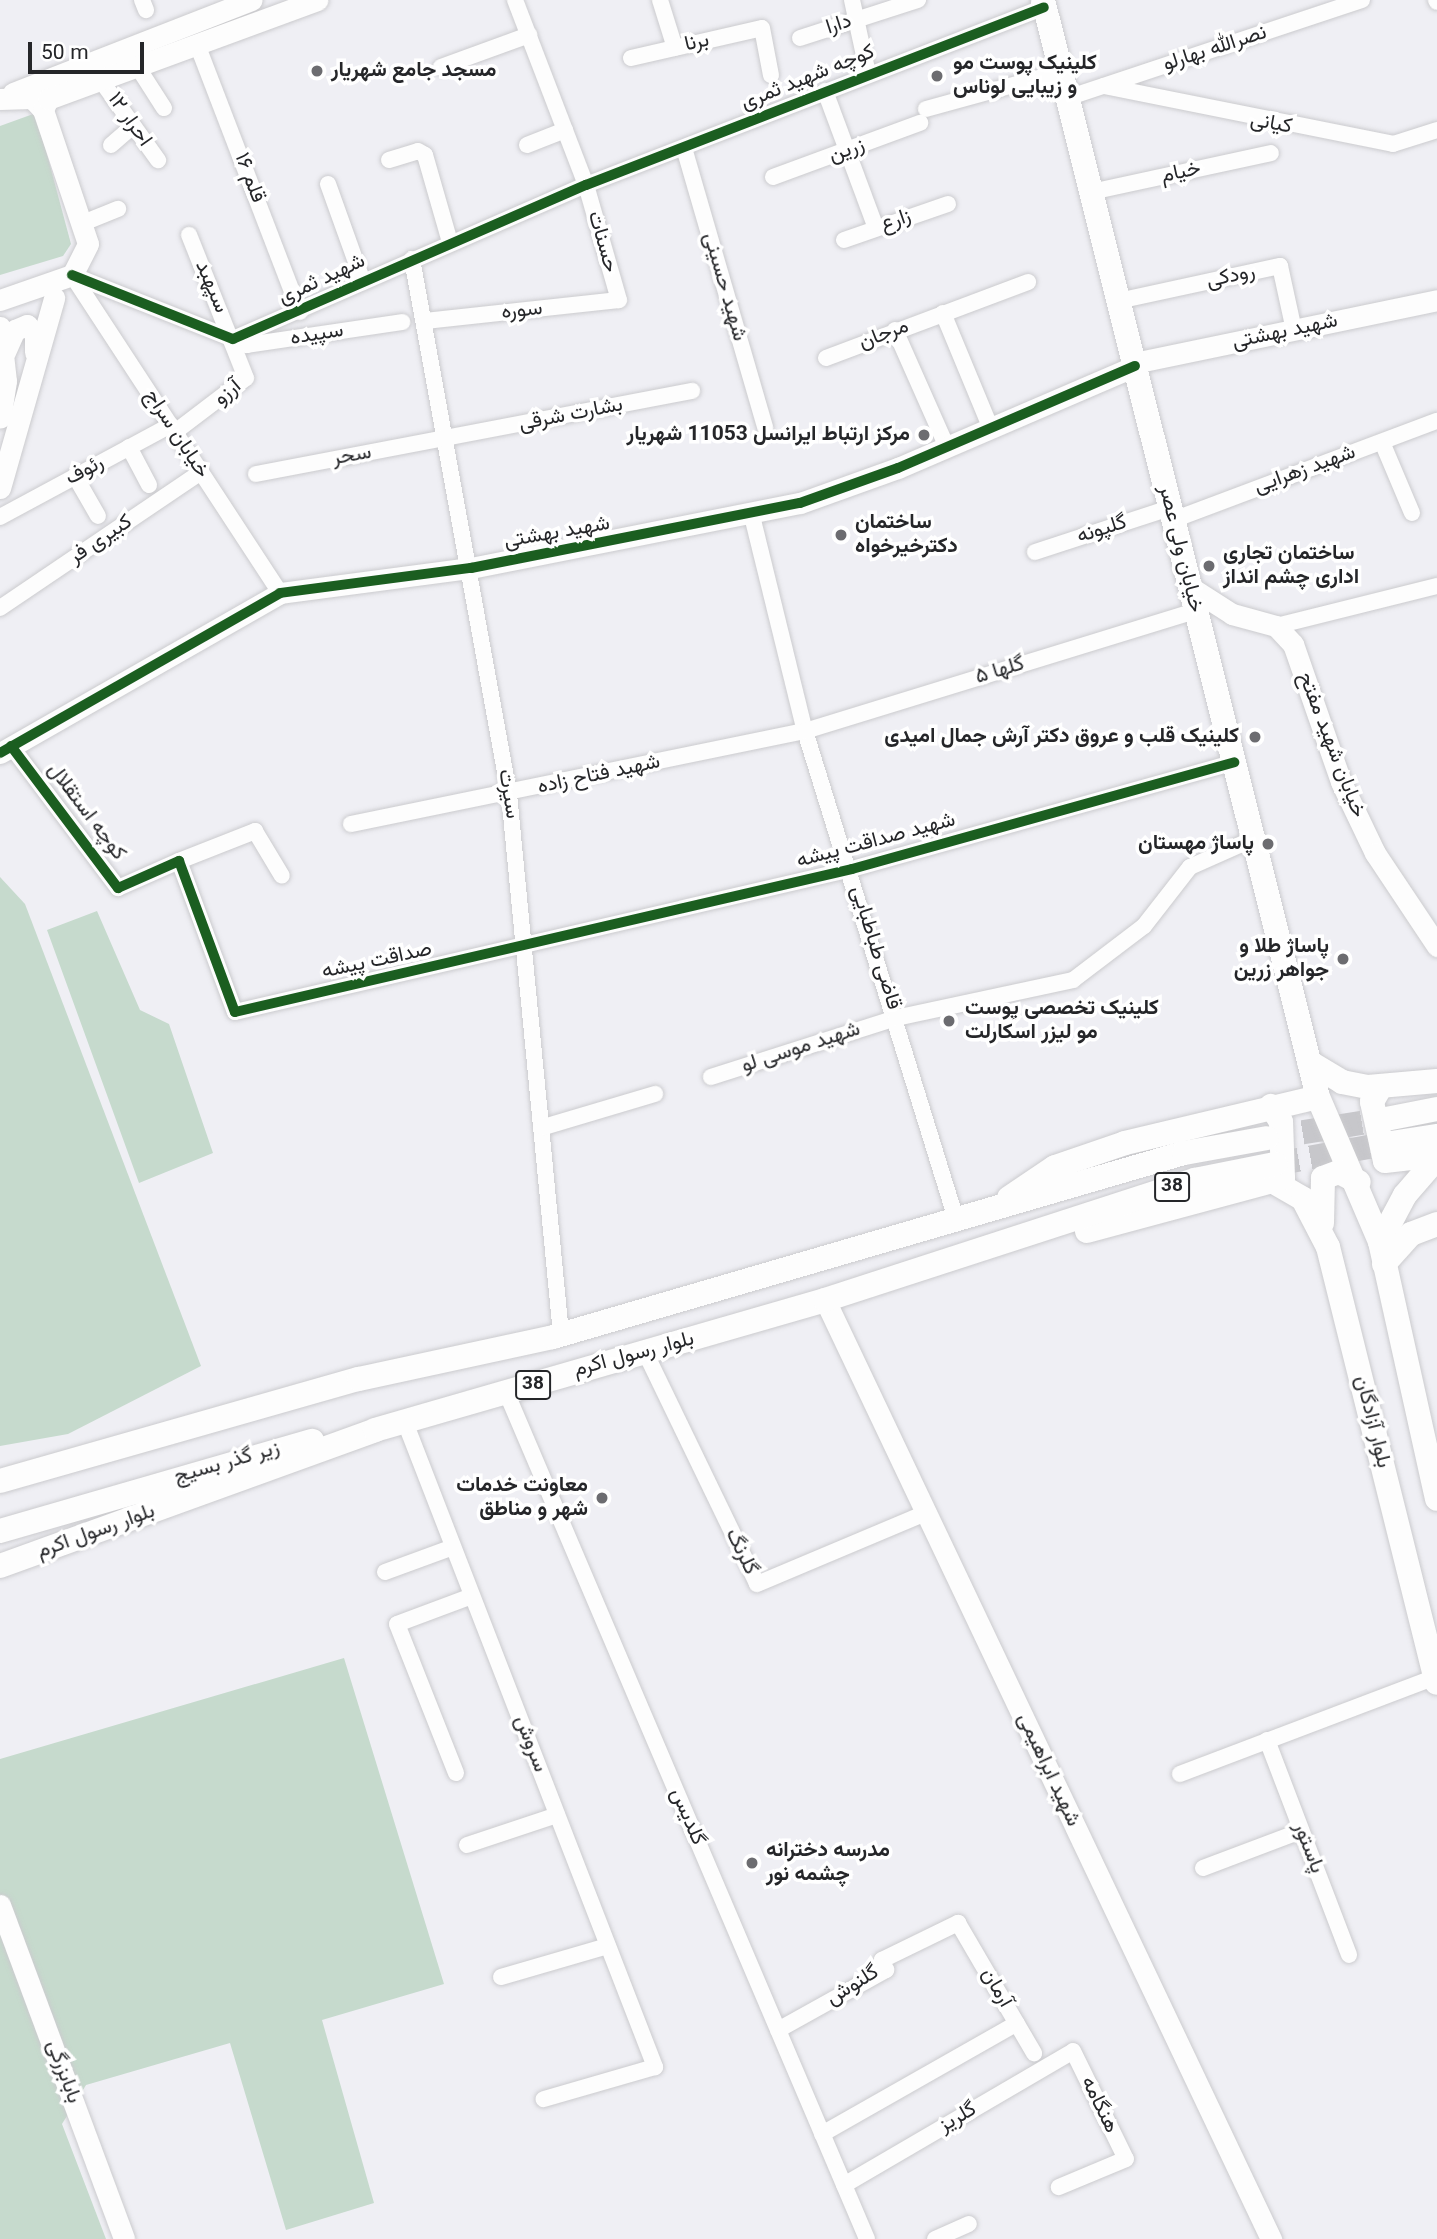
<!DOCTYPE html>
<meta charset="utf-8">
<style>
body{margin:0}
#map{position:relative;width:1437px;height:2239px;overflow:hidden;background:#efeff4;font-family:Georgia,Vazirmatn,serif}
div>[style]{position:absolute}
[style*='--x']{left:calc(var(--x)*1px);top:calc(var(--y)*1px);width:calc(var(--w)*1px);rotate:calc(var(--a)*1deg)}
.green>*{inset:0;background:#c6dacd}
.primary-tunnel>*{height:24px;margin-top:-12px;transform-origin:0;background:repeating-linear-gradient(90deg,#c7c7cb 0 24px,transparent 0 36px)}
.roads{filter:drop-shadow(0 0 2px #cbcbce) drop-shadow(0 0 2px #cbcbce)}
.street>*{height:16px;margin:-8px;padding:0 8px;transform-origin:8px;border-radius:8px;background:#fdfdfd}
.secondary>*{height:21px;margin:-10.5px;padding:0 10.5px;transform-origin:10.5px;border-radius:10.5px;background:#fdfdfd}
.primary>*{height:24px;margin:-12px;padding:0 12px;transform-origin:12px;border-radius:12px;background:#fdfdfd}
.cycleway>*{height:10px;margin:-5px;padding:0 5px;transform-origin:5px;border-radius:5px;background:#1b5e20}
.dots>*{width:19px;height:19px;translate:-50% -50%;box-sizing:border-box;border:4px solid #fff;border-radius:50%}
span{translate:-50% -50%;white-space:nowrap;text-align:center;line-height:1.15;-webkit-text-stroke:7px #fff;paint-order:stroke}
.shield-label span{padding:2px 5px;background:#fff;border:2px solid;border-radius:5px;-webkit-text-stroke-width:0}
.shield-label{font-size:19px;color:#252629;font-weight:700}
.street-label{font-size:21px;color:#252629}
.poi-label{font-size:21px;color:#252629;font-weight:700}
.left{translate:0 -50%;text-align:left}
.right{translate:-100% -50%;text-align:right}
.scale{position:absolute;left:28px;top:42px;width:116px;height:32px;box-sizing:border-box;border:4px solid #252629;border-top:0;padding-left:9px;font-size:21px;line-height:24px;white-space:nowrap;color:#252629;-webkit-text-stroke:5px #fff;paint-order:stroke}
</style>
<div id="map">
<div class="green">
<div style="clip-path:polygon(36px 113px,71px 244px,63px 256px,0 275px,0 126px)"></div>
<div style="clip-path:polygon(0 877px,25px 904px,201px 1366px,68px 1434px,0 1446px)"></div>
<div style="clip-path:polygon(97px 911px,140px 1010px,169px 1024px,213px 1153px,139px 1183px,47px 930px)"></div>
<div style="clip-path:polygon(344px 1658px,444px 1984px,322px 2020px,374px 2203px,286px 2230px,230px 2043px,86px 2085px,62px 2124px,106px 2239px,0 2239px,0 1759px)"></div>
</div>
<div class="primary-tunnel">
<div style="--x:1267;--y:1138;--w:121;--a:-9.1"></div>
<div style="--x:1275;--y:1164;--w:118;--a:-10.3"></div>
</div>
<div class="roads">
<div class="street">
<div style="--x:142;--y:0;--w:11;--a:68"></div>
<div style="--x:660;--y:0;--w:50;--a:72.6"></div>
<div style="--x:852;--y:0;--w:76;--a:77.8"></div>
<div style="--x:1436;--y:0;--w:2;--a:63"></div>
<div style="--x:800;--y:38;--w:124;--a:-17.9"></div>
<div style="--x:197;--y:44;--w:287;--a:69"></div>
<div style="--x:631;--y:58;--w:134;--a:-12.9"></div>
<div style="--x:762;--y:28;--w:48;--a:79.2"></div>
<div style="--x:137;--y:66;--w:50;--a:57.3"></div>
<div style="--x:441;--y:67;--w:94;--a:-20"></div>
<div style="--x:100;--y:79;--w:100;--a:54.4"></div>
<div style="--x:1104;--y:86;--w:295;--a:11.3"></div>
<div style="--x:1393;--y:144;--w:46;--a:-17.7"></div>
<div style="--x:825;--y:91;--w:146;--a:69.6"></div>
<div style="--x:1067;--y:98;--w:311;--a:-18.4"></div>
<div style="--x:926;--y:109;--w:139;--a:-15.4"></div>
<div style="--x:111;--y:145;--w:29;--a:-41"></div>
<div style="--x:527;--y:145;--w:41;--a:-21.5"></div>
<div style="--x:684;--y:148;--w:291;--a:73.8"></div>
<div style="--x:389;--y:160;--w:30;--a:-17"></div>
<div style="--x:418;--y:151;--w:8;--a:30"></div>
<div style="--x:425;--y:155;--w:91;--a:74"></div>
<div style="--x:773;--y:177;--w:157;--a:-20.2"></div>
<div style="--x:328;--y:184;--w:104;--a:70.3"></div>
<div style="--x:1091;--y:192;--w:184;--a:-12.2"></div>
<div style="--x:83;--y:223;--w:38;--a:-22"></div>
<div style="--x:844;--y:240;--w:110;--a:-19.1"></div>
<div style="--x:412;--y:259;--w:544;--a:79.72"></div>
<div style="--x:509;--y:794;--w:542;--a:84.5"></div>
<div style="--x:72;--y:275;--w:173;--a:21.7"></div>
<div style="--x:233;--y:339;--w:385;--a:-23.6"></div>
<div style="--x:586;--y:185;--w:491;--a:-21.2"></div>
<div style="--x:72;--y:275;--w:380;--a:56.8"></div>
<div style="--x:1118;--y:301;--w:166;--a:-12.2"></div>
<div style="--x:1280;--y:266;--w:66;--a:77.7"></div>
<div style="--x:943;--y:313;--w:120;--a:67.5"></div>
<div style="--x:425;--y:321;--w:195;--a:-6.2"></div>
<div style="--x:619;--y:300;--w:120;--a:-106"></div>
<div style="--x:586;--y:185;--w:198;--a:-111"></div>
<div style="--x:895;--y:330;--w:126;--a:66.1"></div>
<div style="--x:235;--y:340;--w:13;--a:23"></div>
<div style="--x:247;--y:345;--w:157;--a:-8.4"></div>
<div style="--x:826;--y:358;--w:216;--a:-20.6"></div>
<div style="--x:175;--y:432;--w:89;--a:-37.3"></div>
<div style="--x:246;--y:378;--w:154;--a:-111.7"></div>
<div style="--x:1382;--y:442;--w:77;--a:67.1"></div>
<div style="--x:129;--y:447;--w:43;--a:62.2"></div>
<div style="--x:256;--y:474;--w:444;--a:-10.8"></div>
<div style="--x:75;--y:476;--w:46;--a:60.1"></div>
<div style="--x:752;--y:516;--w:221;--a:76.2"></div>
<div style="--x:805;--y:731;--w:511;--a:72.81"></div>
<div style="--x:0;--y:517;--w:194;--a:-28.3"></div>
<div style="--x:1173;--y:520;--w:282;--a:-20.6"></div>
<div style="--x:1035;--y:552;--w:142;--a:-18.1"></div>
<div style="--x:0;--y:608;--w:243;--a:-34.1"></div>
<div style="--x:1276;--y:626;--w:166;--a:-14"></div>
<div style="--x:11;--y:746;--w:178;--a:53"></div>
<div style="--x:118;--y:888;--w:67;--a:-23.9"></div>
<div style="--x:179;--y:861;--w:161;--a:69.7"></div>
<div style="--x:235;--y:1012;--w:633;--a:-13.05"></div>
<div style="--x:852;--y:869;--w:397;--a:-15.6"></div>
<div style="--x:351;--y:824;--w:463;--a:-11.6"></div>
<div style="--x:805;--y:731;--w:409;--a:-17.1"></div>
<div style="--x:179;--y:861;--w:82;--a:-21.5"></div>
<div style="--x:255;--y:831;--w:52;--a:59"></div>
<div style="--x:711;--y:1077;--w:194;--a:-17.7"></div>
<div style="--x:896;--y:1018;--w:181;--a:-12.1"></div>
<div style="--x:1073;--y:980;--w:89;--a:-37.3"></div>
<div style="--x:1144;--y:926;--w:75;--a:-52.1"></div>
<div style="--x:1190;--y:867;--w:69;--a:-24"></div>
<div style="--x:544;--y:1127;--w:116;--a:-16.6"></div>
<div style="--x:646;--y:1354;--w:255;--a:64.2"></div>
<div style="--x:757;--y:1584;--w:183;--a:-22.8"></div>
<div style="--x:507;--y:1394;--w:918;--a:66.92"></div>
<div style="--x:405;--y:1422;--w:692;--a:68.81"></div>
<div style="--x:655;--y:2067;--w:116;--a:163.9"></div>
<div style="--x:385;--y:1572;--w:72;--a:-20.2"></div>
<div style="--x:1267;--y:1740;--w:230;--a:69.1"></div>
<div style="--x:456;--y:1773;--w:160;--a:-111.6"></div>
<div style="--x:397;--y:1624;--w:80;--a:-20.5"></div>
<div style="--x:1180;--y:1774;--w:273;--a:-20.8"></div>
<div style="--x:467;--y:1845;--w:95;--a:-18.4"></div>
<div style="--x:1203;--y:1868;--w:105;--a:-20.7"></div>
<div style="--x:501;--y:1977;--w:111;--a:-16.2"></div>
<div style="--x:778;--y:2030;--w:124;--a:-29.1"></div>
<div style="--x:886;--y:1970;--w:11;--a:-112"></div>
<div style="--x:882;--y:1960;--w:85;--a:-26"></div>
<div style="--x:958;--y:1923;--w:151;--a:59.7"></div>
<div style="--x:822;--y:2134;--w:224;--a:-29.6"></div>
<div style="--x:844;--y:2185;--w:265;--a:-30.3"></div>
<div style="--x:1073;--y:2051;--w:120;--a:63.9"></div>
<div style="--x:1126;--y:2159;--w:73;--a:157.3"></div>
<div style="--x:935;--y:2239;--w:37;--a:-24"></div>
</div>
<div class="secondary">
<div style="--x:13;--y:93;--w:256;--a:-21.3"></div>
<div style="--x:0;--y:99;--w:32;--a:-2"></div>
<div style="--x:32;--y:98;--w:16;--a:47"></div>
<div style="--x:43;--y:110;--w:141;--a:71.4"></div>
<div style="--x:88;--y:244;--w:35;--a:117"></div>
<div style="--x:72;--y:275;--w:76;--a:160.9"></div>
<div style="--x:43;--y:110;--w:12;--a:-66"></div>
<div style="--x:48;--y:99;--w:287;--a:-20.2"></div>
<div style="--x:0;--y:327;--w:54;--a:83.7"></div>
<div style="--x:6;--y:381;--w:37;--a:99"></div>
<div style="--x:5;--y:352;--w:24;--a:-66"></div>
<div style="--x:15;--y:330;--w:13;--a:-23"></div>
<div style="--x:27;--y:325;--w:12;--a:48"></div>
<div style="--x:35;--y:334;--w:18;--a:90"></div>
<div style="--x:1134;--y:363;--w:309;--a:-11.7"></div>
<div style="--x:0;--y:488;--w:198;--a:-74.1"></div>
<div style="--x:1190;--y:587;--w:50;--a:32.7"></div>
<div style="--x:1232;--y:614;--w:46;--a:15.3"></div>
<div style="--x:1276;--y:626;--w:25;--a:47"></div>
<div style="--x:1293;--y:644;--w:146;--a:70.8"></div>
<div style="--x:1341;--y:782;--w:79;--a:64.4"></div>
<div style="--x:1375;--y:853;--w:112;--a:56.3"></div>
<div style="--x:0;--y:753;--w:322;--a:-29.7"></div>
<div style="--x:280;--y:593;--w:193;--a:-7.5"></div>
<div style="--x:471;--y:568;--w:335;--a:-11.2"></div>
<div style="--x:800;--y:503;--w:104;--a:-19.7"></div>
<div style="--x:898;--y:468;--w:258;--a:-23.3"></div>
<div style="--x:825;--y:1300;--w:1040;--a:64.59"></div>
<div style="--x:0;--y:1905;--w:356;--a:69.6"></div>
</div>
<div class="primary">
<div style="--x:1043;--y:0;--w:1131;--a:75.93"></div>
<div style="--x:1318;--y:1097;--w:158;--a:66.8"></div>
<div style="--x:1380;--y:1242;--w:263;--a:77.5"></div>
<div style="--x:1309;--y:1062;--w:39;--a:31"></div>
<div style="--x:1342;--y:1082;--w:26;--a:11"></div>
<div style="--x:1368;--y:1087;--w:69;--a:-5"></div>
<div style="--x:1380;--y:1088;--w:16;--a:120"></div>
<div style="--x:1372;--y:1102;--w:60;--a:77.6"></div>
<div style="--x:1385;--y:1161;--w:52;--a:-6.6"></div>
<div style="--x:1386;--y:1119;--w:52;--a:-11.1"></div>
<div style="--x:1391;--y:1143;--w:47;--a:-8.7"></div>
<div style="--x:1274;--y:1182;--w:34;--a:30"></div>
<div style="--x:1303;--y:1199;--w:54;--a:62.5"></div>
<div style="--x:1328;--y:1247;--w:449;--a:76"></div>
<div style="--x:1009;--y:1198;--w:55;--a:-34"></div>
<div style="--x:1055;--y:1167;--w:74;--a:-18.9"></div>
<div style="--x:1125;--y:1143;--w:198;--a:-13.4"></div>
<div style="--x:1322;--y:1223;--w:45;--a:-88.7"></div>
<div style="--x:1323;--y:1178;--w:17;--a:-21"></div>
<div style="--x:1339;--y:1172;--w:22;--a:27"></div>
<div style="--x:1087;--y:1231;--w:203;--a:-15.1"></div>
<div style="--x:1283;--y:1178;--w:56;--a:-92"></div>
<div style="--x:1281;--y:1122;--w:19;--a:-122"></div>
<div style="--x:1380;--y:1242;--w:53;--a:-62"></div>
<div style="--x:1405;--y:1195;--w:49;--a:-49.1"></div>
<div style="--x:1384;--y:1264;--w:40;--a:-48"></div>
<div style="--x:1411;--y:1234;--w:28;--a:-21"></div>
<div style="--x:0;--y:1481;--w:373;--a:-15.9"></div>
<div style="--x:359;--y:1379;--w:198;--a:-12.2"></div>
<div style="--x:553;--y:1337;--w:657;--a:-16.26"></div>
<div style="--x:1184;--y:1153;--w:84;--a:-10.2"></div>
<div style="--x:0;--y:1531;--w:325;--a:-16.1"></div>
<div style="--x:0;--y:1566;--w:399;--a:-19.9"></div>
<div style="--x:375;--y:1430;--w:468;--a:-16.1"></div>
<div style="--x:825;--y:1300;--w:389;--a:-18"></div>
<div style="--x:1195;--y:1180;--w:82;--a:-11.3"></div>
</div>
</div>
<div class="cycleway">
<div style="--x:72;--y:275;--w:173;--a:21.7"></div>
<div style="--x:233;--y:339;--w:385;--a:-23.6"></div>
<div style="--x:586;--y:185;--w:491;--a:-21.2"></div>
<div style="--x:11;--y:746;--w:178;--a:53"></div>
<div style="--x:118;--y:888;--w:67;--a:-23.9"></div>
<div style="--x:179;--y:861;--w:161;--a:69.7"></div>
<div style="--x:235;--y:1012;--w:633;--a:-13.05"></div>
<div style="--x:852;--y:869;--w:397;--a:-15.6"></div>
<div style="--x:0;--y:753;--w:322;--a:-29.7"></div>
<div style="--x:280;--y:593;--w:193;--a:-7.5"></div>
<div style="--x:471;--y:568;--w:335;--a:-11.2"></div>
<div style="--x:800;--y:503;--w:104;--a:-19.7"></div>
<div style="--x:898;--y:468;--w:258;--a:-23.3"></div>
</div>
<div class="dots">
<div style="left:317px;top:71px;background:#6c6c70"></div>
<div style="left:937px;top:76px;background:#6c6c70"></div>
<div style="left:924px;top:435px;background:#6c6c70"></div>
<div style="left:841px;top:535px;background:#6c6c70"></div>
<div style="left:1209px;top:566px;background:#6c6c70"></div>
<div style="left:1255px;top:737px;background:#6c6c70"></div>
<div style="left:1268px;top:844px;background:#6c6c70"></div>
<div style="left:1343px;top:959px;background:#6c6c70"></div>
<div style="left:949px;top:1021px;background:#6c6c70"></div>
<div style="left:602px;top:1498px;background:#6c6c70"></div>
<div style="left:752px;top:1863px;background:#6c6c70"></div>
</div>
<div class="shield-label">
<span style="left:1172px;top:1187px">38</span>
<span style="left:533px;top:1385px">38</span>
</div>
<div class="street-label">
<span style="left:839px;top:25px;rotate:-18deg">دارا</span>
<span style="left:697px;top:43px;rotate:-13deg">برنا</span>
<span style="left:1215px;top:49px;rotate:-18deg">نصرالله بهارلو</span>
<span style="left:808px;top:78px;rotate:-22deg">کوچه شهید ثمری</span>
<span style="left:129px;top:120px;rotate:55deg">احرار ۱۲</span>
<span style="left:1271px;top:124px;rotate:10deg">کیانی</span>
<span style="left:847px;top:151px;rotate:-20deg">زرین</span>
<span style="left:1181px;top:173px;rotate:-12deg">خیام</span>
<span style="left:249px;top:178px;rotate:69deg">قلم ۱۶</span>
<span style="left:896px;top:221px;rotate:-19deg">زارع</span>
<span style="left:602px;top:242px;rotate:74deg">حسنات</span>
<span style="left:1231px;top:277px;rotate:-12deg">رودکی</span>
<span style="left:322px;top:280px;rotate:-25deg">شهید ثمری</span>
<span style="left:211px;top:287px;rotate:67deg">سپهبد</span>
<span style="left:724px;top:287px;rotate:74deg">شهید حسینی</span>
<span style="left:522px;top:311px;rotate:-6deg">سوره</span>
<span style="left:1285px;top:332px;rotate:-12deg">شهید بهشتی</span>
<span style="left:317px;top:335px;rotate:-9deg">سپیده</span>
<span style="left:884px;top:335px;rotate:-21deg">مرجان</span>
<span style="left:228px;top:393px;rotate:-40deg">آرزو</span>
<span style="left:571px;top:415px;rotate:-11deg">بشارت شرقی</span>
<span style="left:176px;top:434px;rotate:57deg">خیابان سراج</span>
<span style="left:352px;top:456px;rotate:-10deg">سحر</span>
<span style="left:1305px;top:470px;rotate:-20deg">شهید زهرایی</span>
<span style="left:85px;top:471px;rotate:-28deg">رئوف</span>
<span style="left:1102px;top:530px;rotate:-18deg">گلپونه</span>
<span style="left:557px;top:533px;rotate:-10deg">شهید بهشتی</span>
<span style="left:101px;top:540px;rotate:-34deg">کبیری فر</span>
<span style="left:1180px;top:549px;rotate:76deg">خیابان ولی عصر</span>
<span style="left:1000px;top:671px;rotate:-17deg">گلها ۵</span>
<span style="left:1331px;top:745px;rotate:69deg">خیابان شهید مفتح</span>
<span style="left:599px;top:775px;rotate:-12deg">شهید فتاح زاده</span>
<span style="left:508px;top:794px;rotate:81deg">سیرت</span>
<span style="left:86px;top:812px;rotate:53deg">کوچه استقلال</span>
<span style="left:876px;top:841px;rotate:-15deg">شهید صداقت پیشه</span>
<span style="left:875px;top:948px;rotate:73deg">قاضی طباطبایی</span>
<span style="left:377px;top:961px;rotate:-12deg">صداقت پیشه</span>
<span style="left:801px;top:1048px;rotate:-18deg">شهید موسی لو</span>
<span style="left:634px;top:1355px;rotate:-15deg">بلوار رسول اکرم</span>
<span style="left:1372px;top:1422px;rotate:76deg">بلوار آزادگان</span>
<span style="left:227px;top:1463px;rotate:-16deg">زیر گذر بسیج</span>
<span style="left:96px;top:1532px;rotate:-20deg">بلوار رسول اکرم</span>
<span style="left:741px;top:1552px;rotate:64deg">گلرنگ</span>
<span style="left:530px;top:1744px;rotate:69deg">سروش</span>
<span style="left:1048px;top:1770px;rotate:65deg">شهید ابراهیمی</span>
<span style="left:687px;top:1817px;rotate:67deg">گلدیس</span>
<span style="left:1308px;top:1848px;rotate:69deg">پاستور</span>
<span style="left:853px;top:1986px;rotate:-32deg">گلنوش</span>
<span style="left:996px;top:1988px;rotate:60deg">آرمان</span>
<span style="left:63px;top:2072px;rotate:70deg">بابابزرگی</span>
<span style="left:1099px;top:2105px;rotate:64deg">هنگامه</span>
<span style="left:958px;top:2118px;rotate:-30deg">گلریز</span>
</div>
<div class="poi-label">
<span class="left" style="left:953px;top:76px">کلینیک پوست مو<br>و زیبایی لوناس</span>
<span class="left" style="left:331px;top:71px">مسجد جامع شهریار</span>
<span class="right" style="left:910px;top:435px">مرکز ارتباط ایرانسل 11053 شهریار</span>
<span class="left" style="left:855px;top:535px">ساختمان<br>دکترخیرخواه</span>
<span class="left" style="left:1223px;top:566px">ساختمان تجاری<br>اداری چشم انداز</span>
<span class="right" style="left:1239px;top:737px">کلینیک قلب و عروق دکتر آرش جمال امیدی</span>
<span class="right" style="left:1254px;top:844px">پاساژ مهستان</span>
<span class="right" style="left:1329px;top:959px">پاساژ طلا و<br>جواهر زرین</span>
<span class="left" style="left:965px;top:1021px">کلینیک تخصصی پوست<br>مو لیزر اسکارلت</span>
<span class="right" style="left:588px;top:1498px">معاونت خدمات<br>شهر و مناطق</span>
<span class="left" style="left:766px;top:1863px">مدرسه دخترانه<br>چشمه نور</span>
</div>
<div class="scale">50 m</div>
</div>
